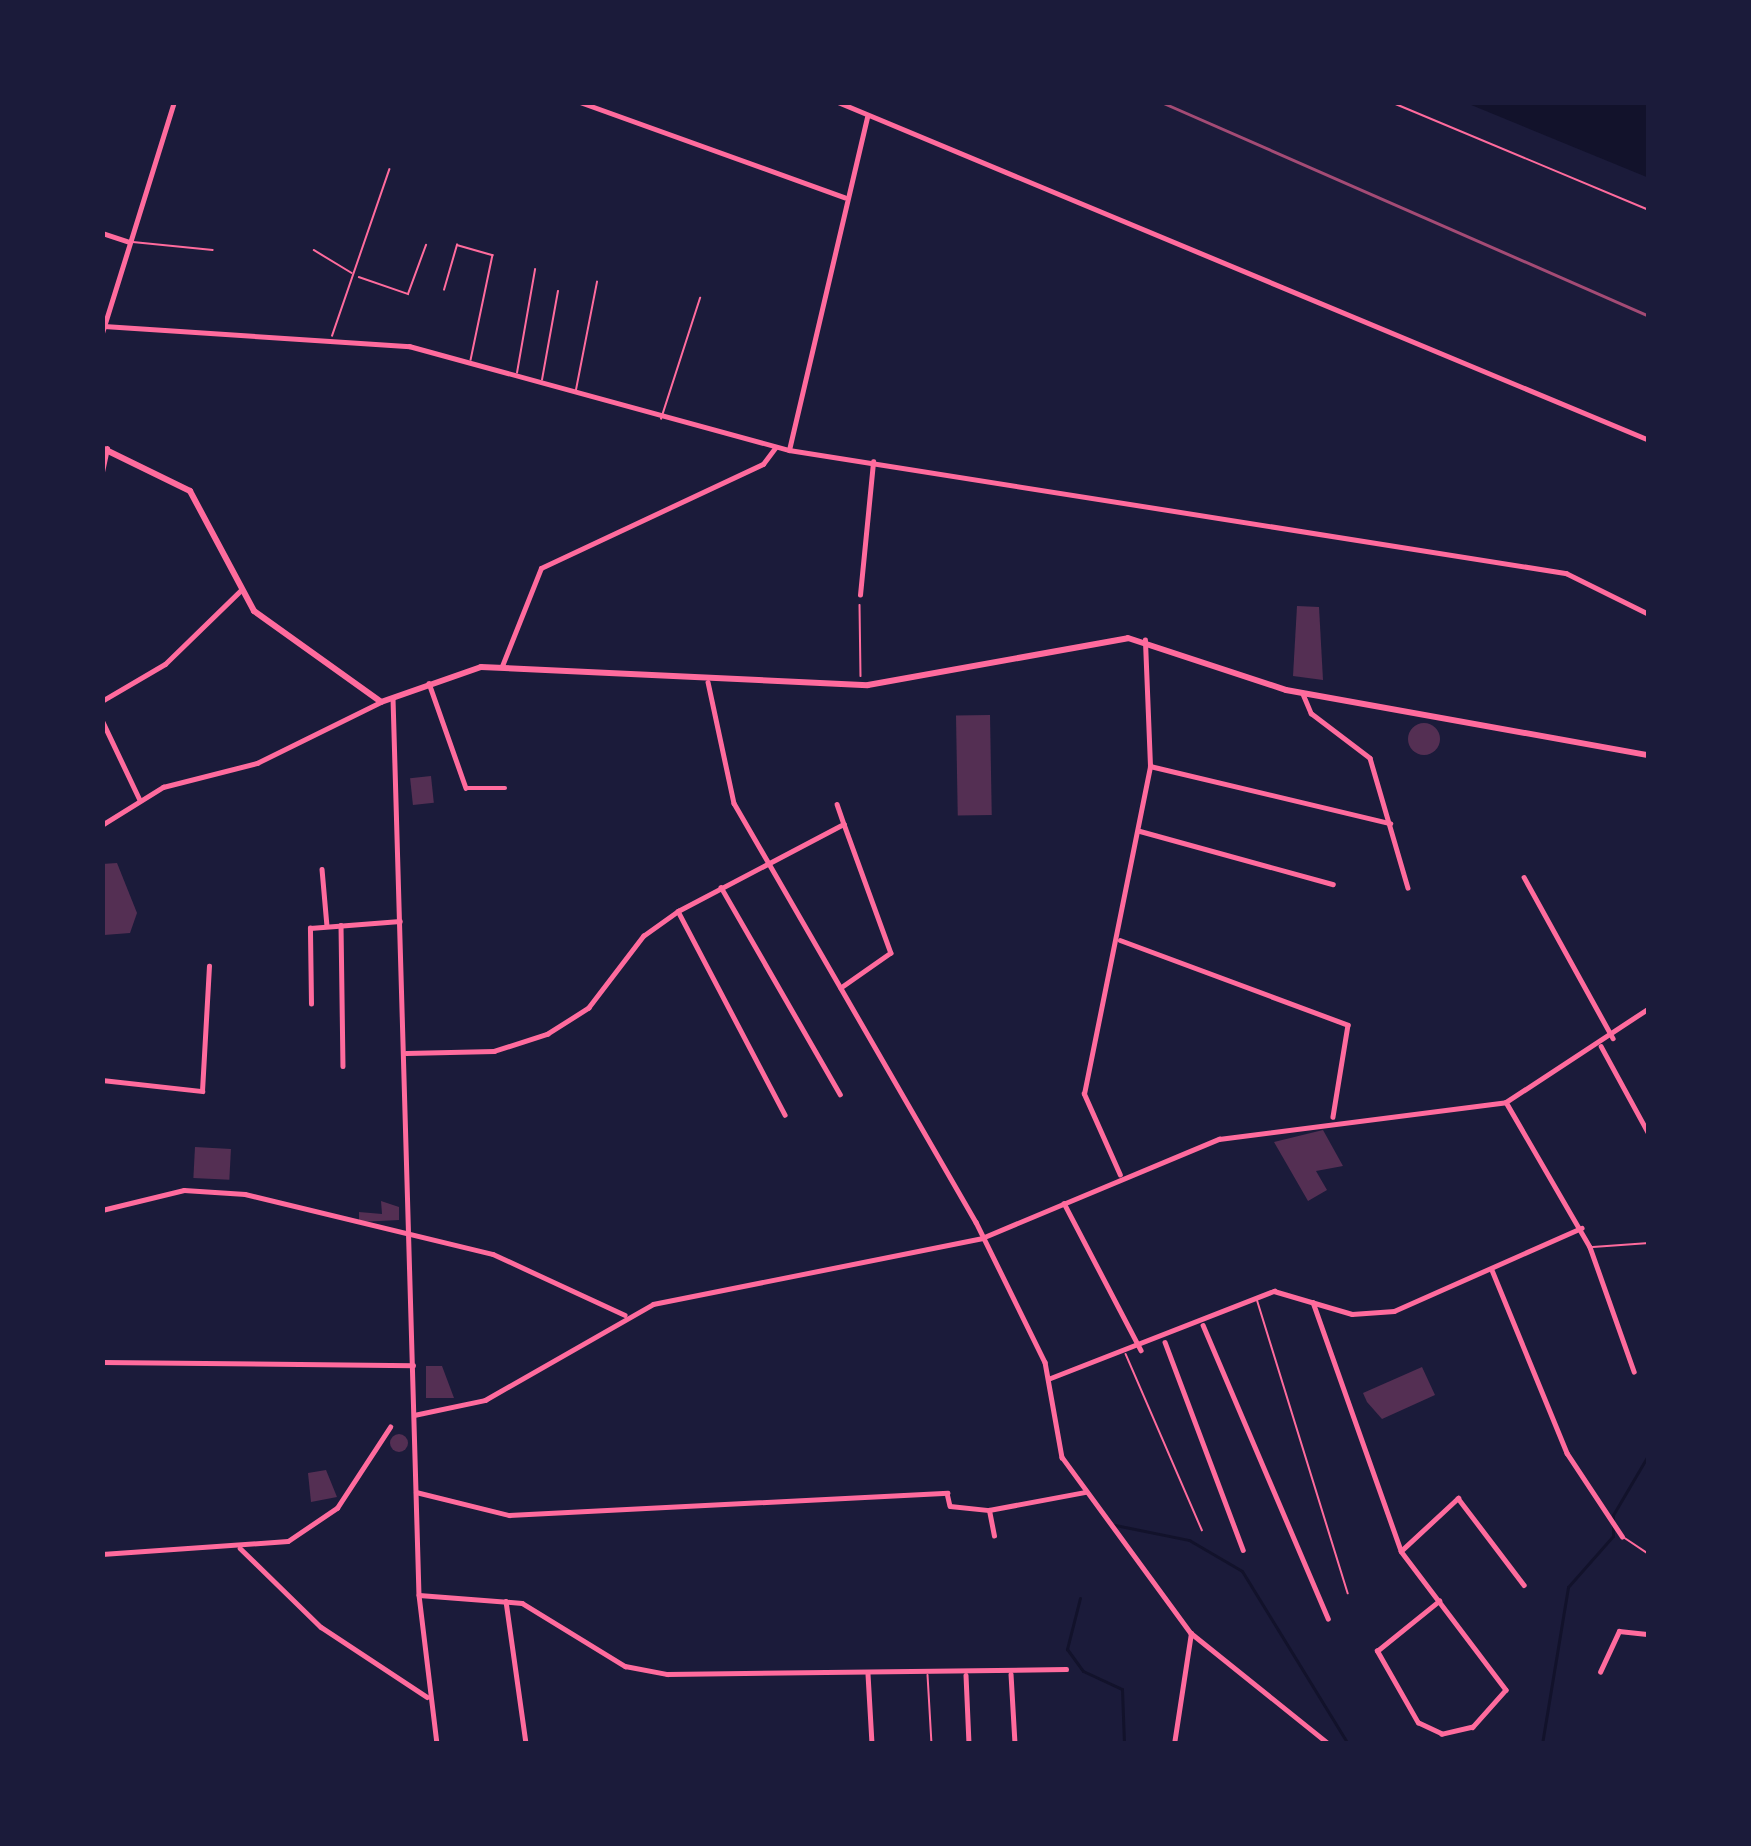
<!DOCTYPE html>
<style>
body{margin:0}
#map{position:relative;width:1751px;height:1846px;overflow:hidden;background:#1b1b3a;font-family:Rubik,sans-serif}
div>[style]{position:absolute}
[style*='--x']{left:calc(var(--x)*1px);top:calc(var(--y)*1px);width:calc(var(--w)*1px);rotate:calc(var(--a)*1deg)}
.water>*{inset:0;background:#12122b}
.stream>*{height:3px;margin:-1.5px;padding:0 1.5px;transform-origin:1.5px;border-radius:1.5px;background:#12122b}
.building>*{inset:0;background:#542f53;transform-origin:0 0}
.round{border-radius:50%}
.path>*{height:1.5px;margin:-0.75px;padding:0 0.75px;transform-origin:0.75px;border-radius:0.75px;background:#ff6b9d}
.service>*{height:1.5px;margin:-0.75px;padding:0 0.75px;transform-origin:0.75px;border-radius:0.75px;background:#ff6b9d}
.minor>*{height:4.5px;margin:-2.25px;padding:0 2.25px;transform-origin:2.25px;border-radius:2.25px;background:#ff6b9d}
.primary>*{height:6px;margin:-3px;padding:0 3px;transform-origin:3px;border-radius:3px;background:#ff6b9d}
.rail>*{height:3px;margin:-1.5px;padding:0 1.5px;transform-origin:1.5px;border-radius:1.5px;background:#a44b75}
span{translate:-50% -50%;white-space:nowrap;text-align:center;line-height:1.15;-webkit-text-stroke:9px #1b1b3a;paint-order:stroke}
.frame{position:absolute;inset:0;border:105px solid #1b1b3a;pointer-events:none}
</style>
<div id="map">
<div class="water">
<div style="clip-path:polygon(1464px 102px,1649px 102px,1649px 178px)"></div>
</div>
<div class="stream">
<div style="--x:1648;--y:1246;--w:14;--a:86"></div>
<div style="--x:1115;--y:1525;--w:76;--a:11.5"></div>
<div style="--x:1189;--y:1540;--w:61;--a:30.3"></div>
<div style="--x:1242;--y:1571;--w:203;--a:58.5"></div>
<div style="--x:1080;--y:1598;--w:53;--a:104.3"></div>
<div style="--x:1067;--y:1649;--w:27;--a:54"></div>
<div style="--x:1083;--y:1671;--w:43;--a:24.8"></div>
<div style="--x:1122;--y:1689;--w:55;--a:87.9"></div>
<div style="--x:1542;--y:1744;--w:159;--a:-80.6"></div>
<div style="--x:1568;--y:1587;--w:68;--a:-48.6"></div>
<div style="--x:1613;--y:1536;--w:21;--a:-90"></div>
<div style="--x:1613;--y:1515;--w:71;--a:-59.5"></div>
</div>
<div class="building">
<div style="clip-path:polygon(1297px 606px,1319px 607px,1323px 680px,1293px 676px)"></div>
<div style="left:990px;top:715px;width:100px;height:34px;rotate:89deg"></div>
<div class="round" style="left:1408px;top:723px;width:32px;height:32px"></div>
<div style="left:431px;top:776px;width:27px;height:21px;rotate:84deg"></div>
<div style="clip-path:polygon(117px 863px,137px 913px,130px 933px,104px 935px,102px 864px)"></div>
<div style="clip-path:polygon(1323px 1130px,1343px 1166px,1316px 1171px,1327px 1190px,1308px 1201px,1274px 1142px)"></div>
<div style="left:195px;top:1147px;width:36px;height:31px;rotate:3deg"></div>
<div style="clip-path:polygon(381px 1201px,399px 1207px,399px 1220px,359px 1222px,359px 1212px,382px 1214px)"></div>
<div style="clip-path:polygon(426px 1366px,442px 1366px,454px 1398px,426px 1398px)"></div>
<div style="clip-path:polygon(1422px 1367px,1435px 1395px,1382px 1419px,1367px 1402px,1363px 1393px)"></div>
<div class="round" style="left:390px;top:1434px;width:18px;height:18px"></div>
<div style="clip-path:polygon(326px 1470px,337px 1497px,311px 1502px,308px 1473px)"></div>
</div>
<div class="path">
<div style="--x:1391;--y:102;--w:280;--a:22.7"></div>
<div style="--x:860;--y:605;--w:71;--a:89.2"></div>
</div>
<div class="service">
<div style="--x:133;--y:242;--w:80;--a:5.7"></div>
<div style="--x:314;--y:250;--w:44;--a:31.2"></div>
<div style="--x:359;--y:277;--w:52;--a:19.1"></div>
<div style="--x:408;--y:294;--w:52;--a:-69.8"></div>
<div style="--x:444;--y:290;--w:47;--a:-73.9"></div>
<div style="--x:457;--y:245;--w:37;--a:16"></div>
<div style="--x:493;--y:255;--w:107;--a:101.8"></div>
<div style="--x:332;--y:336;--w:176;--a:-71"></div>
<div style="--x:517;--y:373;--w:105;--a:-80.1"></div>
<div style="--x:542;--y:380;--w:90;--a:-79.8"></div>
<div style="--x:576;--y:390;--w:110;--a:-79"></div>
<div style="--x:661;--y:419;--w:127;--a:-72.1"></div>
<div style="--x:1593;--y:1247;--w:56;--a:-4.1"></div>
<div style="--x:1257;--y:1299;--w:308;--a:72.8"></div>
<div style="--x:1126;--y:1354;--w:192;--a:66.6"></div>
<div style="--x:1625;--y:1538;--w:29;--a:34"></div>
<div style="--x:928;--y:1675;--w:69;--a:86.7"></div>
</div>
<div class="minor">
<div style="--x:580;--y:102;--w:281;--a:19.8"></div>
<div style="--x:838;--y:102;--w:879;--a:22.62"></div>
<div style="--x:102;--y:233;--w:29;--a:18"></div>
<div style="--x:104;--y:326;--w:306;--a:3.8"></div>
<div style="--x:409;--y:346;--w:394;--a:15.3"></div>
<div style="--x:789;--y:450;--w:787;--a:9"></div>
<div style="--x:1566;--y:573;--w:93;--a:26.3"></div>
<div style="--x:102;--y:333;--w:242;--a:-72.7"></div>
<div style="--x:789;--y:450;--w:342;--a:-76.8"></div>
<div style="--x:102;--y:472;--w:24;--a:-78"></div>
<div style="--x:860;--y:595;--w:134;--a:-84.4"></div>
<div style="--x:502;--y:666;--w:105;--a:-68.3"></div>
<div style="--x:541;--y:568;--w:245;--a:-25.1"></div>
<div style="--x:763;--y:464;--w:20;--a:-53"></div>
<div style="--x:708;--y:682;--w:124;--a:77.9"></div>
<div style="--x:734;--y:803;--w:484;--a:60"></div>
<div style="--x:976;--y:1222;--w:156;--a:63.8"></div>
<div style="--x:1045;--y:1362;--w:97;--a:79.9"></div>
<div style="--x:1062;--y:1457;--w:218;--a:53.8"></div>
<div style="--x:1191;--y:1633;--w:177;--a:38.8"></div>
<div style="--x:429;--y:683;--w:111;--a:70.6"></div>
<div style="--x:466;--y:788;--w:39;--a:0"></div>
<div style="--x:1303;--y:694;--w:21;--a:67"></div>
<div style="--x:1311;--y:713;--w:74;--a:37.3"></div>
<div style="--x:1370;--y:758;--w:135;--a:73.7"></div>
<div style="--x:393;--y:698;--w:897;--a:88.34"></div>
<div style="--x:419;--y:1595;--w:150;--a:83.1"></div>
<div style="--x:102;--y:701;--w:73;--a:-30.4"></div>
<div style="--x:165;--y:664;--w:105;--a:-44.2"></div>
<div style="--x:102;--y:720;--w:89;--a:64.6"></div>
<div style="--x:1150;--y:766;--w:247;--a:13.4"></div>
<div style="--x:837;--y:804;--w:21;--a:71"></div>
<div style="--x:102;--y:825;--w:72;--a:-31.9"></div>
<div style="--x:163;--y:787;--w:97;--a:-14.3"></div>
<div style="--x:257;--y:763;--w:138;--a:-26.2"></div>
<div style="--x:1140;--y:831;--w:200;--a:15.4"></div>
<div style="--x:322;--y:869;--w:57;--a:85"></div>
<div style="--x:1524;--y:877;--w:184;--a:61.1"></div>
<div style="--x:721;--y:887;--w:239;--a:60.1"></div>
<div style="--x:678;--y:911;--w:230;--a:62.3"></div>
<div style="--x:341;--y:925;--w:141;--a:89.2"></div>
<div style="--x:1120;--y:940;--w:243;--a:20.4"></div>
<div style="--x:1348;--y:1025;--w:93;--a:99.3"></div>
<div style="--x:311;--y:1004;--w:76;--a:-90.8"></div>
<div style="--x:310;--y:928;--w:90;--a:-4.4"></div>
<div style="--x:1601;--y:1046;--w:100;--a:61.4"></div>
<div style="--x:406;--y:1053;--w:88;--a:-1.3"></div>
<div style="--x:494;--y:1051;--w:56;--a:-17.8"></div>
<div style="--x:547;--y:1034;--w:49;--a:-32.4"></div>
<div style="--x:588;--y:1008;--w:91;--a:-52.6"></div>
<div style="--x:643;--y:936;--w:43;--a:-35.5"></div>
<div style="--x:678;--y:911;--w:187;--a:-27.7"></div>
<div style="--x:844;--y:824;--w:137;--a:70"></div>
<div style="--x:891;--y:953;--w:61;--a:145"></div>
<div style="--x:102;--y:1080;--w:101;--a:6.3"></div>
<div style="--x:202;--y:1091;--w:125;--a:-86.8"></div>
<div style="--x:1506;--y:1102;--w:168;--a:59.9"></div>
<div style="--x:1590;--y:1247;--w:132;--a:70.5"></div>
<div style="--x:1120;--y:1175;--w:89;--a:-114"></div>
<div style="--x:1084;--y:1094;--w:335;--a:-78.6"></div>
<div style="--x:1150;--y:766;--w:126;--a:-92.3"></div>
<div style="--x:1064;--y:1203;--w:166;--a:62.4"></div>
<div style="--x:102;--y:1210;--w:84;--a:-13.7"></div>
<div style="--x:184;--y:1190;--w:61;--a:3.8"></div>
<div style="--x:245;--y:1194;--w:255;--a:13.6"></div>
<div style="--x:493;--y:1254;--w:145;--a:24.8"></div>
<div style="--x:1492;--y:1270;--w:198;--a:67.7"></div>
<div style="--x:1567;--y:1453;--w:100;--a:56.5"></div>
<div style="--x:1313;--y:1302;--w:264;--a:70.5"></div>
<div style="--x:1401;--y:1551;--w:174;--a:52.9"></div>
<div style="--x:1506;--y:1690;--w:50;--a:131.7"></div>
<div style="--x:1473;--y:1727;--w:32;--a:167"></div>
<div style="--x:1442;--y:1734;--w:26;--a:-155"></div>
<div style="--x:1418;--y:1723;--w:83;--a:-119.7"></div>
<div style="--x:1377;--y:1651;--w:80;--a:-38.9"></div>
<div style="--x:1203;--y:1325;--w:319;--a:66.9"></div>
<div style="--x:1165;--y:1342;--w:222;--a:69.4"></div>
<div style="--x:102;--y:1362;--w:311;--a:0.6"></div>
<div style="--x:1048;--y:1379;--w:243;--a:-21.3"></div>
<div style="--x:1274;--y:1291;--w:81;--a:16.4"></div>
<div style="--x:1352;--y:1314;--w:42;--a:-4.1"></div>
<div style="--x:1394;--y:1311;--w:205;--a:-23.9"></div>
<div style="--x:414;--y:1415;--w:73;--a:-11.9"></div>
<div style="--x:485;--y:1400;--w:193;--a:-29.7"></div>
<div style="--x:653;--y:1304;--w:336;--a:-11.3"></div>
<div style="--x:982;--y:1238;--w:257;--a:-22.7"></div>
<div style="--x:1219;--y:1139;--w:289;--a:-7.3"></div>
<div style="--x:1506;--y:1102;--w:171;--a:-33.3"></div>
<div style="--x:416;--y:1492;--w:96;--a:13.9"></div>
<div style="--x:509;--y:1515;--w:439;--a:-2.9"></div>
<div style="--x:947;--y:1493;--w:13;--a:77"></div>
<div style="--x:950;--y:1506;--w:39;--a:6"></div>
<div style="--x:994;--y:1536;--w:26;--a:-101"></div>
<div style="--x:989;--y:1510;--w:98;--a:-10.6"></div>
<div style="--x:240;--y:1548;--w:113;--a:44.3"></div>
<div style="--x:321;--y:1627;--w:127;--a:33.4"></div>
<div style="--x:1401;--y:1551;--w:78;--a:-42.9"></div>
<div style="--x:1458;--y:1498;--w:109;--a:52.8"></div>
<div style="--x:102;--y:1554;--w:186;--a:-4"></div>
<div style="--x:288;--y:1541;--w:59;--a:-34"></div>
<div style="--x:337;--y:1508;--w:97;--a:-56.8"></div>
<div style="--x:419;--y:1595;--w:103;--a:4.4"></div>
<div style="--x:522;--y:1603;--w:121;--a:31.5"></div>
<div style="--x:625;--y:1666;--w:43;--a:10.8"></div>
<div style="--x:667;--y:1674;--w:399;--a:-0.7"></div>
<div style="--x:506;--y:1601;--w:144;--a:82"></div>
<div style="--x:1600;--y:1672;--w:45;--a:-65.1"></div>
<div style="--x:1619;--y:1631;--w:30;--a:6"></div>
<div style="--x:868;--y:1674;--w:70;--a:86.7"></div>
<div style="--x:1011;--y:1674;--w:70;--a:86.7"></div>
<div style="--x:966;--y:1675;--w:69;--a:87.5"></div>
<div style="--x:1174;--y:1744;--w:112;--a:-81.3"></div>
</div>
<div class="primary">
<div style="--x:102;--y:448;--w:98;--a:26"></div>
<div style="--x:190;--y:491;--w:136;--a:61.9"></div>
<div style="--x:254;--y:611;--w:156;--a:35.6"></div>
<div style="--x:381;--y:702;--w:106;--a:-19.3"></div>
<div style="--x:481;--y:667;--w:387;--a:2.7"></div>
<div style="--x:868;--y:685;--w:264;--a:-10.2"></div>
<div style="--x:1128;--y:638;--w:166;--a:18.2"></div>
<div style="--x:1286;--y:690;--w:369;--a:10.2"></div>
</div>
<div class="rail">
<div style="--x:1161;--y:102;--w:533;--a:23.68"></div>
</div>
<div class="frame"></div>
</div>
